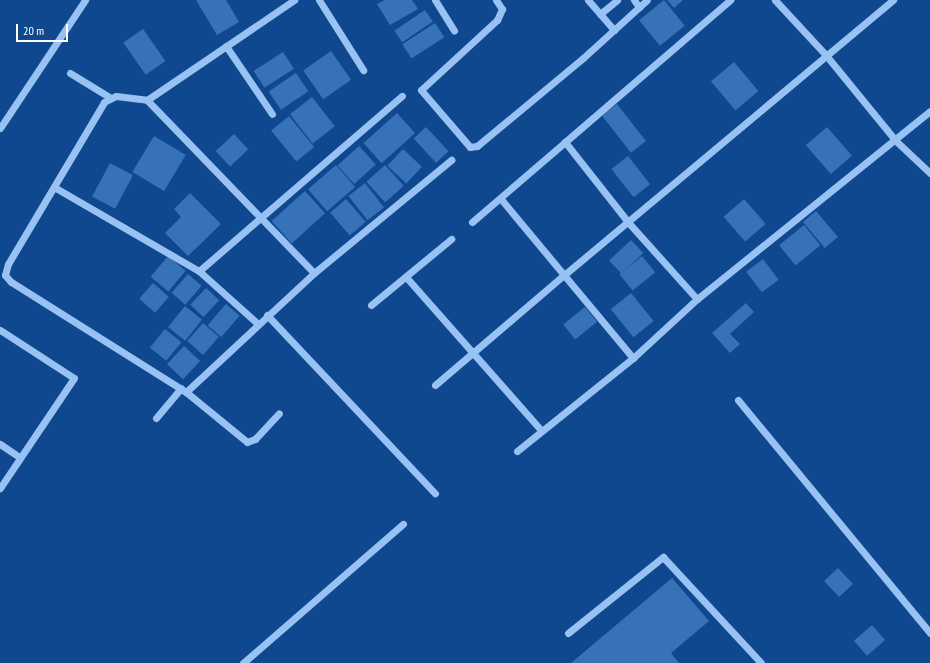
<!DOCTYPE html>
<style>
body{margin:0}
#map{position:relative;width:930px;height:663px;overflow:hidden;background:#0f488e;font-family:"PT Sans Narrow",sans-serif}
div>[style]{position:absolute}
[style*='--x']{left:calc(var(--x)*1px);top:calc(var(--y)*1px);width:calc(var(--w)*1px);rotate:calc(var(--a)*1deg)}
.building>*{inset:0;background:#3772b8;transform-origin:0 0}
.minor>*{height:7px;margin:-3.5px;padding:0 3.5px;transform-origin:3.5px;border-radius:3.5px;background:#97c2f3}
span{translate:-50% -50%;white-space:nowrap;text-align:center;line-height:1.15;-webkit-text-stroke:4px #0f488e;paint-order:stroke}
.scale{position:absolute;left:16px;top:24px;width:52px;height:18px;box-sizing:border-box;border:2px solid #fff;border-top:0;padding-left:5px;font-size:12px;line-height:14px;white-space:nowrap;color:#fff;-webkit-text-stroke:3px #0f488e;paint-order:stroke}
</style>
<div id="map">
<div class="building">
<div style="clip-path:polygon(196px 0,226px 0,239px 22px,217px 35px)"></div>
<div style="clip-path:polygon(385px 0,412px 0,418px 9px,390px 25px,377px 4px)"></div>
<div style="left:664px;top:0;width:33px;height:32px;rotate:51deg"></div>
<div style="clip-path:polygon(667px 0,683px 0,674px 8px)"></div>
<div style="left:425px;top:10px;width:14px;height:37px;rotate:56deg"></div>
<div style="left:435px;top:23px;width:17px;height:39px;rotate:57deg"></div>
<div style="left:143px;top:29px;width:39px;height:24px;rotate:55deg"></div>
<div style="left:331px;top:51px;width:35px;height:34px;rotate:55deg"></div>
<div style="left:283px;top:52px;width:20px;height:35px;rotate:57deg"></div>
<div style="left:734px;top:62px;width:38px;height:30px;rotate:50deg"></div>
<div style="left:296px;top:73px;width:22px;height:33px;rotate:56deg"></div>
<div style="left:312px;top:97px;width:37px;height:28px;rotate:52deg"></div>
<div style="left:617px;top:104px;width:47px;height:19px;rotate:52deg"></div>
<div style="left:397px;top:113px;width:27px;height:45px;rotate:48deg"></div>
<div style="left:289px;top:116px;width:40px;height:23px;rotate:51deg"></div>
<div style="left:426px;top:127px;width:33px;height:17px;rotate:47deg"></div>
<div style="left:827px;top:127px;width:38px;height:28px;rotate:49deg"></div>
<div style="left:234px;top:134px;width:21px;height:25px;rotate:47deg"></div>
<div style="left:154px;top:136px;width:37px;height:42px;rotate:31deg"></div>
<div style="left:359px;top:146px;width:25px;height:29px;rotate:48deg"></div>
<div style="left:403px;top:149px;width:26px;height:23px;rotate:43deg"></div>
<div style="left:628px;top:156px;width:36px;height:21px;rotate:52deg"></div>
<div style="left:110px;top:163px;width:26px;height:38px;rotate:28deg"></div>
<div style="left:336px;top:165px;width:29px;height:37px;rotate:49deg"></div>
<div style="left:385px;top:165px;width:28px;height:25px;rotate:48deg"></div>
<div style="left:365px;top:183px;width:31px;height:21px;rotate:52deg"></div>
<div style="left:305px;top:191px;width:30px;height:45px;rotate:48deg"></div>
<div style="clip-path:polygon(190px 193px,221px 224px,188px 256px,165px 233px,181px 217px,174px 209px)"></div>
<div style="left:346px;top:199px;width:30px;height:21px;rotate:49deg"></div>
<div style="left:744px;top:199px;width:33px;height:27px;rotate:49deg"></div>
<div style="left:816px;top:211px;width:34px;height:17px;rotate:50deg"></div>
<div style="left:804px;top:225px;width:26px;height:32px;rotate:51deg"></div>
<div style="left:631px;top:240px;width:18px;height:30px;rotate:47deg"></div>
<div style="left:168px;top:256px;width:23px;height:27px;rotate:40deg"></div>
<div style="left:642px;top:256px;width:21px;height:29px;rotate:51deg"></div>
<div style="left:763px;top:259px;width:26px;height:21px;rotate:53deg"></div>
<div style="left:188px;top:274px;width:18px;height:25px;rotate:41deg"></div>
<div style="left:153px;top:283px;width:21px;height:21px;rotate:41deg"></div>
<div style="left:206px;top:288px;width:18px;height:23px;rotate:43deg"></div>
<div style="left:631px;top:293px;width:36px;height:26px;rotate:51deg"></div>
<div style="clip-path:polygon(746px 303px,754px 312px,730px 334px,740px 344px,730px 353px,712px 333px)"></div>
<div style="left:226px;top:304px;width:18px;height:28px;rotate:41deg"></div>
<div style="left:185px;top:306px;width:22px;height:27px;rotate:39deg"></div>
<div style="left:585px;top:307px;width:19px;height:28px;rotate:51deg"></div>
<div style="left:203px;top:323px;width:21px;height:24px;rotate:41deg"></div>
<div style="left:165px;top:329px;width:21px;height:24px;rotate:39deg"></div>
<div style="left:184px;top:346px;width:22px;height:25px;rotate:43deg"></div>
<div style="left:838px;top:568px;width:22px;height:19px;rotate:47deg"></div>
<div style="clip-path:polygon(672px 578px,709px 621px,671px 653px,679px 663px,571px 663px)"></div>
<div style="left:872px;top:625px;width:20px;height:24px;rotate:49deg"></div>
</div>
<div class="minor">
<div style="--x:319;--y:0;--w:83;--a:57.8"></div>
<div style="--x:435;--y:0;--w:36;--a:58"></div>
<div style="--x:496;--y:0;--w:11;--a:56"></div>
<div style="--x:502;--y:9;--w:12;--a:114"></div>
<div style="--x:497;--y:20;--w:103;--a:137.4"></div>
<div style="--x:421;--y:90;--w:75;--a:49.3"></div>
<div style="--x:470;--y:147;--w:7;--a:-8"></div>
<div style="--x:477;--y:146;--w:138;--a:-39.7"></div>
<div style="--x:583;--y:58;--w:86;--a:-42.2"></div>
<div style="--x:588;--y:0;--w:40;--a:49"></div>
<div style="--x:634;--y:0;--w:9;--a:54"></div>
<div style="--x:775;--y:0;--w:74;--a:47.2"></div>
<div style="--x:825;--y:54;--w:112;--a:50.8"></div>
<div style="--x:896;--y:141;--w:47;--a:43.3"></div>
<div style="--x:600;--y:14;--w:22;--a:-39"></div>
<div style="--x:226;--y:46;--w:82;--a:55.9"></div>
<div style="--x:70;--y:73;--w:46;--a:31.6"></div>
<div style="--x:116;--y:96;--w:31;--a:7"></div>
<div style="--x:147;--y:100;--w:240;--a:46"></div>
<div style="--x:314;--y:273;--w:175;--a:137.1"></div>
<div style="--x:186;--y:392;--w:207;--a:-147.8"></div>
<div style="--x:11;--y:282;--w:9;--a:-131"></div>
<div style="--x:5;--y:275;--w:11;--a:-75"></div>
<div style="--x:8;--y:264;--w:188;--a:-59.3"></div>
<div style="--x:104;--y:102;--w:13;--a:-27"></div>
<div style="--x:147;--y:100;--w:178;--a:-34.2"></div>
<div style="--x:0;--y:128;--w:154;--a:-56.4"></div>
<div style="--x:54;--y:187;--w:168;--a:30.1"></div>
<div style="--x:199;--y:271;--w:78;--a:41.9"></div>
<div style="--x:472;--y:222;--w:123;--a:-40.7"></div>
<div style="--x:199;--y:271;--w:268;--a:-40.8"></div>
<div style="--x:314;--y:273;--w:178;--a:-39.5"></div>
<div style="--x:406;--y:277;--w:205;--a:48.6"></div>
<div style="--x:697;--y:299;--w:103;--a:-131.9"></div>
<div style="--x:628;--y:222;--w:102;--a:-128.2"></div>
<div style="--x:565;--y:142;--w:218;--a:-40.7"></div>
<div style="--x:371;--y:305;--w:104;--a:-39.5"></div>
<div style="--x:267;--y:315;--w:245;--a:46.7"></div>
<div style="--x:0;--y:330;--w:88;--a:33"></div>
<div style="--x:74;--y:378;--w:133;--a:123.9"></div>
<div style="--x:633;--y:358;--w:108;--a:-129.7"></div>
<div style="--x:564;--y:275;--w:429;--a:-39.9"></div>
<div style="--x:435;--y:385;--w:170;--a:-40.5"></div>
<div style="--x:564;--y:275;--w:99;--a:-129.7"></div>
<div style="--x:186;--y:392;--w:79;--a:39.3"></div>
<div style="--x:247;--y:442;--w:9;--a:-21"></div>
<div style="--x:255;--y:439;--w:35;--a:-47"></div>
<div style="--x:738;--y:400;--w:302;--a:50.5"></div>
<div style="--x:156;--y:418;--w:39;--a:-50"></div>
<div style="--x:0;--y:444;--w:23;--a:34"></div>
<div style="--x:517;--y:451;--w:149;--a:-38.7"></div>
<div style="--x:633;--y:358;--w:87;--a:-42.7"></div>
<div style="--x:697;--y:299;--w:299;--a:-38.9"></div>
<div style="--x:568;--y:633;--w:122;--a:-38.7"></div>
<div style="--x:663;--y:557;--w:144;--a:47.2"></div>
<div style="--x:243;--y:663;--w:212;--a:-41"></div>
</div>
<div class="scale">20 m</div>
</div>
